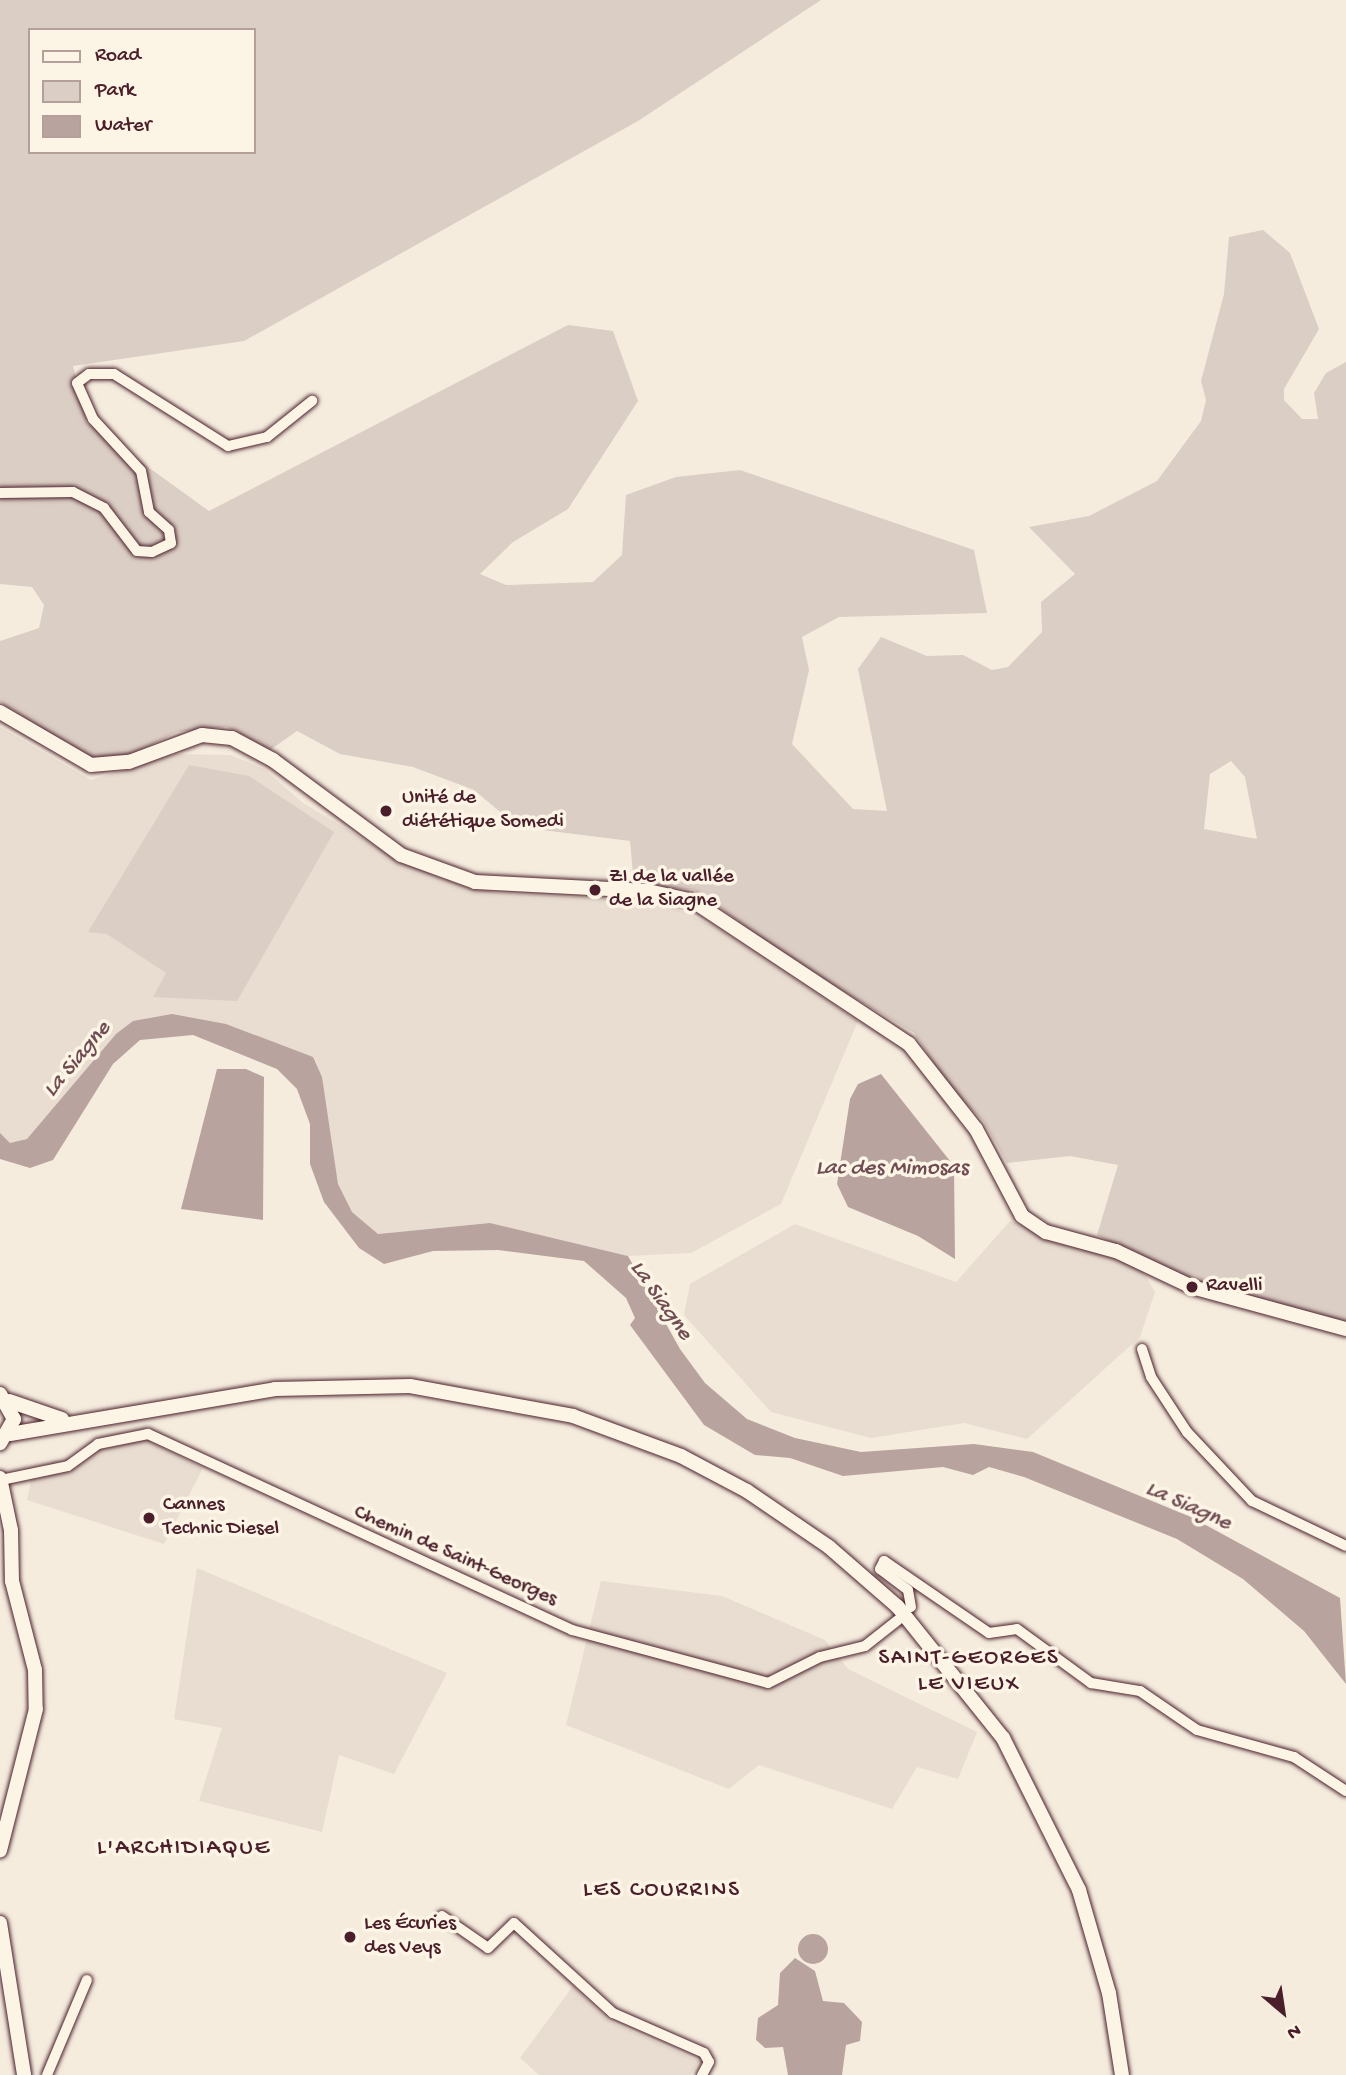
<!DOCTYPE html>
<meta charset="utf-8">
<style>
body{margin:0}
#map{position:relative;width:1346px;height:2075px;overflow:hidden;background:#f5ecde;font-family:"Gochi Hand",sans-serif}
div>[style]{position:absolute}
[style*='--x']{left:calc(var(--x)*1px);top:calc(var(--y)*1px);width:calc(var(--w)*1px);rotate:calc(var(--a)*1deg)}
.built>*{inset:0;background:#e8ddd0}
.green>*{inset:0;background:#dbcec4}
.water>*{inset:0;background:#b8a39e}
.round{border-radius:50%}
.roads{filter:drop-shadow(0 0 2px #4a1f2b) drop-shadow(0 0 2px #4a1f2b)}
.street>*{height:10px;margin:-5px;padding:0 5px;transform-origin:5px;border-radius:5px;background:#fcf5e5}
.secondary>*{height:14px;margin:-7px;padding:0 7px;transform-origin:7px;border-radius:7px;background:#fcf5e5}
.dots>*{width:19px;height:19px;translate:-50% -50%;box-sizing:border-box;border:4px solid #fcf5e5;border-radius:50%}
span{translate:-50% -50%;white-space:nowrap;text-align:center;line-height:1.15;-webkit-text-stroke:7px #fcf5e5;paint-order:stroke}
.poi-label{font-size:21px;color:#4a1f2b}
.left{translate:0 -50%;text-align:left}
.street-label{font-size:21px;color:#4a1f2b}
.water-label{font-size:23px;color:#704d53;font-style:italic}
.neighbourhood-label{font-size:23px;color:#4a1f2b;letter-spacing:2px}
.legend{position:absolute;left:28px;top:28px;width:228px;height:126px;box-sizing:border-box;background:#fcf5e5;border:2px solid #b59f9b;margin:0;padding:9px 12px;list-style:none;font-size:21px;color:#4a1f2b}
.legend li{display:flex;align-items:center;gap:14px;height:35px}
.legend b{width:35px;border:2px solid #b59f9b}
.north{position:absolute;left:1248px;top:1977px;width:70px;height:70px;-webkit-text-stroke:5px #fcf5e5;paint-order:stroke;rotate:151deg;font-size:19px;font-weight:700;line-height:28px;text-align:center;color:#4a1f2b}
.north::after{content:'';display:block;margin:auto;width:24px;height:32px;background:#4a1f2b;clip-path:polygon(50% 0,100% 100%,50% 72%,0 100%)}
</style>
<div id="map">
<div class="built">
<div style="clip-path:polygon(0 727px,91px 780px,176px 754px,231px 755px,264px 769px,303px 803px,392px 856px,444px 880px,497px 893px,663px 902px,715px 927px,858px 1021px,781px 1204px,691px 1253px,628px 1256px,490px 1223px,378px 1234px,352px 1212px,338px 1184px,313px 1057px,133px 1021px,27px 1139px,0 1148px)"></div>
<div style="clip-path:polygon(1010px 1221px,1141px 1268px,1155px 1292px,1140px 1337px,1027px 1439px,964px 1423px,871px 1438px,771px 1412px,684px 1315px,690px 1284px,795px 1224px,956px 1282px)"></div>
<div style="clip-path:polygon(145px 1439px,203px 1468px,164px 1544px,27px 1500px,32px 1476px,54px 1460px,82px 1464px,101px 1447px)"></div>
<div style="clip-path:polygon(197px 1568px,447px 1673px,394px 1774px,339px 1755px,322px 1832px,199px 1801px,222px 1728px,174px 1719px)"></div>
<div style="clip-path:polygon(601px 1581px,722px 1596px,825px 1640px,848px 1669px,977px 1732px,958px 1779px,917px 1767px,892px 1809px,759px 1765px,729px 1789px,566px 1725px)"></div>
<div style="clip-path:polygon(573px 1986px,609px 2021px,699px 2061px,691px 2075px,539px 2075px,520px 2058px)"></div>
</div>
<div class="green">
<div style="clip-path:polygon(evenodd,0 0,821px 0,638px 121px,244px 341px,73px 366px,87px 423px,209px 511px,568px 325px,613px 331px,638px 401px,568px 509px,513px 542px,480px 574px,506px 585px,593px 582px,622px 555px,626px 495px,676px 477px,740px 470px,974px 550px,987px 613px,839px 617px,802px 637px,809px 670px,792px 744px,853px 809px,887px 811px,858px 669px,881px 637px,927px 656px,963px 655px,992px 670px,1008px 667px,1042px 632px,1041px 602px,1075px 574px,1029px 527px,1089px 516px,1157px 481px,1201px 421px,1206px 400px,1201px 381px,1224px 294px,1229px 237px,1263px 230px,1290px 253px,1319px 329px,1284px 389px,1284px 400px,1302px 419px,1318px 419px,1314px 393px,1326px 373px,1346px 362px,1346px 1323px,1180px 1276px,1097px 1235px,1118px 1165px,1070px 1156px,1007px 1163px,984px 1122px,950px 1087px,914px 1033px,798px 964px,695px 890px,634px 884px,630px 841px,518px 827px,474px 790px,413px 767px,340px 754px,297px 731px,270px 750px,227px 727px,177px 732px,128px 756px,91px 759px,0 702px,0 641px,39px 628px,44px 605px,32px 587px,0 584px,0 0,30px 30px,254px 30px,254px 152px,30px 152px,30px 30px,0 0,1231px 761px,1245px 777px,1257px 839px,1204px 829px,1210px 774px,1231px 761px)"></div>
<div style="clip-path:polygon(189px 765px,249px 776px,334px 832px,237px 1001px,153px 997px,166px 973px,107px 934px,88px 932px)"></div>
</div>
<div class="water">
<div style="clip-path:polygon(172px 1014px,226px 1024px,313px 1057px,322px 1077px,338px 1184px,352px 1212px,378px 1234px,490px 1223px,628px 1256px,680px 1349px,705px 1383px,747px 1419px,795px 1438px,861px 1452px,974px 1444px,1033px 1452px,1191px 1517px,1340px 1598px,1346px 1684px,1304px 1631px,1243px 1579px,1177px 1539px,1024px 1477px,989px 1467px,973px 1475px,943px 1467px,843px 1476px,790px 1458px,755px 1455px,704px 1425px,630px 1325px,635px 1318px,626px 1298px,584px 1261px,498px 1250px,433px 1251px,384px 1264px,359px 1248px,324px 1202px,310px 1164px,310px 1124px,297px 1089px,277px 1069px,193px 1035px,140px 1040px,113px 1064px,53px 1160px,30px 1168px,0 1159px,0 1133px,10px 1143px,27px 1139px,116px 1034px,133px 1021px)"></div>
<div style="clip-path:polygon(217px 1069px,246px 1069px,264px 1077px,263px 1220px,181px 1209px)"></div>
<div style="clip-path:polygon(881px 1074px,954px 1166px,955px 1259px,918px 1236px,848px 1207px,837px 1184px,850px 1099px,858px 1084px)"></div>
<div class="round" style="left:798px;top:1934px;width:30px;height:30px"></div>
<div style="clip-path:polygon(795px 1958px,815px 1971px,823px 2001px,844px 2003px,862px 2022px,860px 2041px,846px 2045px,842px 2075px,788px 2075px,783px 2047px,765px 2048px,756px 2040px,758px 2018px,778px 2005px,780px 1973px)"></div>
</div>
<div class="roads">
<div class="street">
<div style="--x:0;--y:493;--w:73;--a:-0.8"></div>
<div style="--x:73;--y:492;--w:35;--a:27"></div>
<div style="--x:104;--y:508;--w:54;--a:52.5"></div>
<div style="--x:137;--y:551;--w:15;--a:4"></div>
<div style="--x:152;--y:552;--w:21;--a:-25"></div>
<div style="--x:171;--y:543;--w:13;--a:-99"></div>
<div style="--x:169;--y:530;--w:27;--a:-138"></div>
<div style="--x:149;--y:512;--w:42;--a:-101"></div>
<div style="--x:141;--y:471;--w:71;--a:-132.7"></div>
<div style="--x:93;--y:419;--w:39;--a:-114"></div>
<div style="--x:77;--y:383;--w:15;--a:-37"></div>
<div style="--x:89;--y:374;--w:25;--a:0"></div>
<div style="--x:114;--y:374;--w:135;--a:32.3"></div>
<div style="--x:228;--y:446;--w:40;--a:-13"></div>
<div style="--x:267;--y:437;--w:58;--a:-38.7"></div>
<div style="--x:1142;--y:1349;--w:29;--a:72"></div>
<div style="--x:1151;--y:1377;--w:66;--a:56.8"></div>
<div style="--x:1187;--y:1432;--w:95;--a:46.7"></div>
<div style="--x:1252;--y:1501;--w:104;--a:25.6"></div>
<div style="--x:1;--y:1480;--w:68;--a:-11.8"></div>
<div style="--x:68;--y:1466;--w:37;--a:-36"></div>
<div style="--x:98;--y:1444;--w:51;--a:-11.3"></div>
<div style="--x:148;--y:1434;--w:467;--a:24.8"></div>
<div style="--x:572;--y:1630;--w:203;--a:15.1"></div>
<div style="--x:768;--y:1683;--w:58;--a:-26.6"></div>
<div style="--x:820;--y:1657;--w:46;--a:-13.7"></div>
<div style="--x:865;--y:1646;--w:42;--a:-38.2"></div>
<div style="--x:911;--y:1607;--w:17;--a:-100"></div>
<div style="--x:908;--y:1590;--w:35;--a:-143"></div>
<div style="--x:880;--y:1569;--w:9;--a:-63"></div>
<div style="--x:884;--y:1561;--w:127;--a:34.4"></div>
<div style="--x:989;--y:1633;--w:28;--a:-8"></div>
<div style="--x:1017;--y:1629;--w:92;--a:36.1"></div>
<div style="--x:1091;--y:1683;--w:50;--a:9.3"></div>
<div style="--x:1140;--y:1691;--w:69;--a:34.4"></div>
<div style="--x:1197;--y:1730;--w:101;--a:15.6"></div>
<div style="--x:1294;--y:1757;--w:62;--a:33.2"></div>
<div style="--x:442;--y:1916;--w:56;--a:34.8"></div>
<div style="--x:488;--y:1948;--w:36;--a:-44"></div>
<div style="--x:514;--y:1923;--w:134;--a:42.3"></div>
<div style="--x:613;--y:2013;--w:99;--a:23.7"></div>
<div style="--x:704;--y:2053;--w:10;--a:61"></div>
<div style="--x:709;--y:2062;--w:15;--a:118"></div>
<div style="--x:47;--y:2075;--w:103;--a:-67.2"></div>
</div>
<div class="secondary">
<div style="--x:0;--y:712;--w:105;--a:30.2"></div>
<div style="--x:91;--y:765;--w:38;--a:-5"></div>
<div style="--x:129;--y:762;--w:78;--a:-20.3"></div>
<div style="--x:202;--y:735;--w:30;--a:6"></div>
<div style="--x:232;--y:738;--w:47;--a:28.2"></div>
<div style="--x:273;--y:760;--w:159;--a:36.6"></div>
<div style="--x:401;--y:855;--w:79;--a:20"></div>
<div style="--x:475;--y:882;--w:173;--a:3"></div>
<div style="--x:648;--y:891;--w:46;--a:12.5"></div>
<div style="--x:693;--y:901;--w:259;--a:33.5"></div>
<div style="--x:909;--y:1044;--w:108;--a:51.8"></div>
<div style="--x:976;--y:1129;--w:98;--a:62.1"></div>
<div style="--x:1022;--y:1216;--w:29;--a:34"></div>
<div style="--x:1046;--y:1232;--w:73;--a:15.2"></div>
<div style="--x:1116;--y:1251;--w:84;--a:25.3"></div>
<div style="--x:1192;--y:1287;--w:160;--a:15.3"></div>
<div style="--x:0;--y:1394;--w:29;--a:61"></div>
<div style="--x:14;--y:1419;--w:28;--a:120"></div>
<div style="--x:9;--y:1401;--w:56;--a:18.8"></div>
<div style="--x:10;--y:1434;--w:269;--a:-9.6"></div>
<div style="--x:275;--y:1389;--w:135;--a:-1.3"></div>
<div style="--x:410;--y:1386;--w:166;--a:10.4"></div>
<div style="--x:573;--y:1416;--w:115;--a:20.3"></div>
<div style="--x:681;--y:1456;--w:75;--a:27.9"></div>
<div style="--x:747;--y:1491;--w:99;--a:34.3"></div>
<div style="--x:829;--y:1547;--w:91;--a:41"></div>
<div style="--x:898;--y:1607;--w:168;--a:51.3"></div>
<div style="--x:1003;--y:1738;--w:170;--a:63.4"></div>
<div style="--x:1079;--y:1890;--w:107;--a:73.8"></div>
<div style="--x:1109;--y:1993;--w:83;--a:81"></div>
<div style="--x:0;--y:1478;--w:53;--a:78.1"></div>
<div style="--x:11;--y:1530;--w:51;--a:88.9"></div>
<div style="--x:12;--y:1581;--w:92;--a:75.5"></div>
<div style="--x:35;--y:1670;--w:39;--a:89"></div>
<div style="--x:36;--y:1709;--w:146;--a:104.3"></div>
<div style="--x:0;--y:1923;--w:154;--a:81"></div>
</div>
</div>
<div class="dots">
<div style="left:386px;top:811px;background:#4a1f2b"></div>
<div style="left:595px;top:890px;background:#4a1f2b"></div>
<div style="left:1192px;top:1287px;background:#4a1f2b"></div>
<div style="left:149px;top:1518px;background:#4a1f2b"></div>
<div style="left:350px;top:1937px;background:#4a1f2b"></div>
</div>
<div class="poi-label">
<span class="left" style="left:402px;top:811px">Unité de<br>diététique Somedi</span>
<span class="left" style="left:609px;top:890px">ZI de la vallée<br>de la Siagne</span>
<span class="left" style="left:1206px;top:1287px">Ravelli</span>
<span class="left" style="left:163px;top:1518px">Cannes<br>Technic Diesel</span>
<span class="left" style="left:364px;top:1937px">Les Écuries<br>des Veys</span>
</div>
<div class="street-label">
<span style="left:455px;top:1557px;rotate:24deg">Chemin de Saint-Georges</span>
</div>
<div class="water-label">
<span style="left:78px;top:1060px;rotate:-50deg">La Siagne</span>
<span style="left:892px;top:1169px">Lac des Mimosas</span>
<span style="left:660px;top:1301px;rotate:55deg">La Siagne</span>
<span style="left:1188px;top:1507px;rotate:24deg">La Siagne</span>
</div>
<div class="neighbourhood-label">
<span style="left:969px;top:1672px">SAINT-GEORGES<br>LE VIEUX</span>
<span style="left:184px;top:1849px">L'ARCHIDIAQUE</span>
<span style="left:662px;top:1891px">LES COURRINS</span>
</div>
<ul class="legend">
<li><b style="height:9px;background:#fcf5e5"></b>Road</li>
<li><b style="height:19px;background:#dbcec4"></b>Park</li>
<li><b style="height:19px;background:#b8a39e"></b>Water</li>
</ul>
<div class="north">N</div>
</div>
